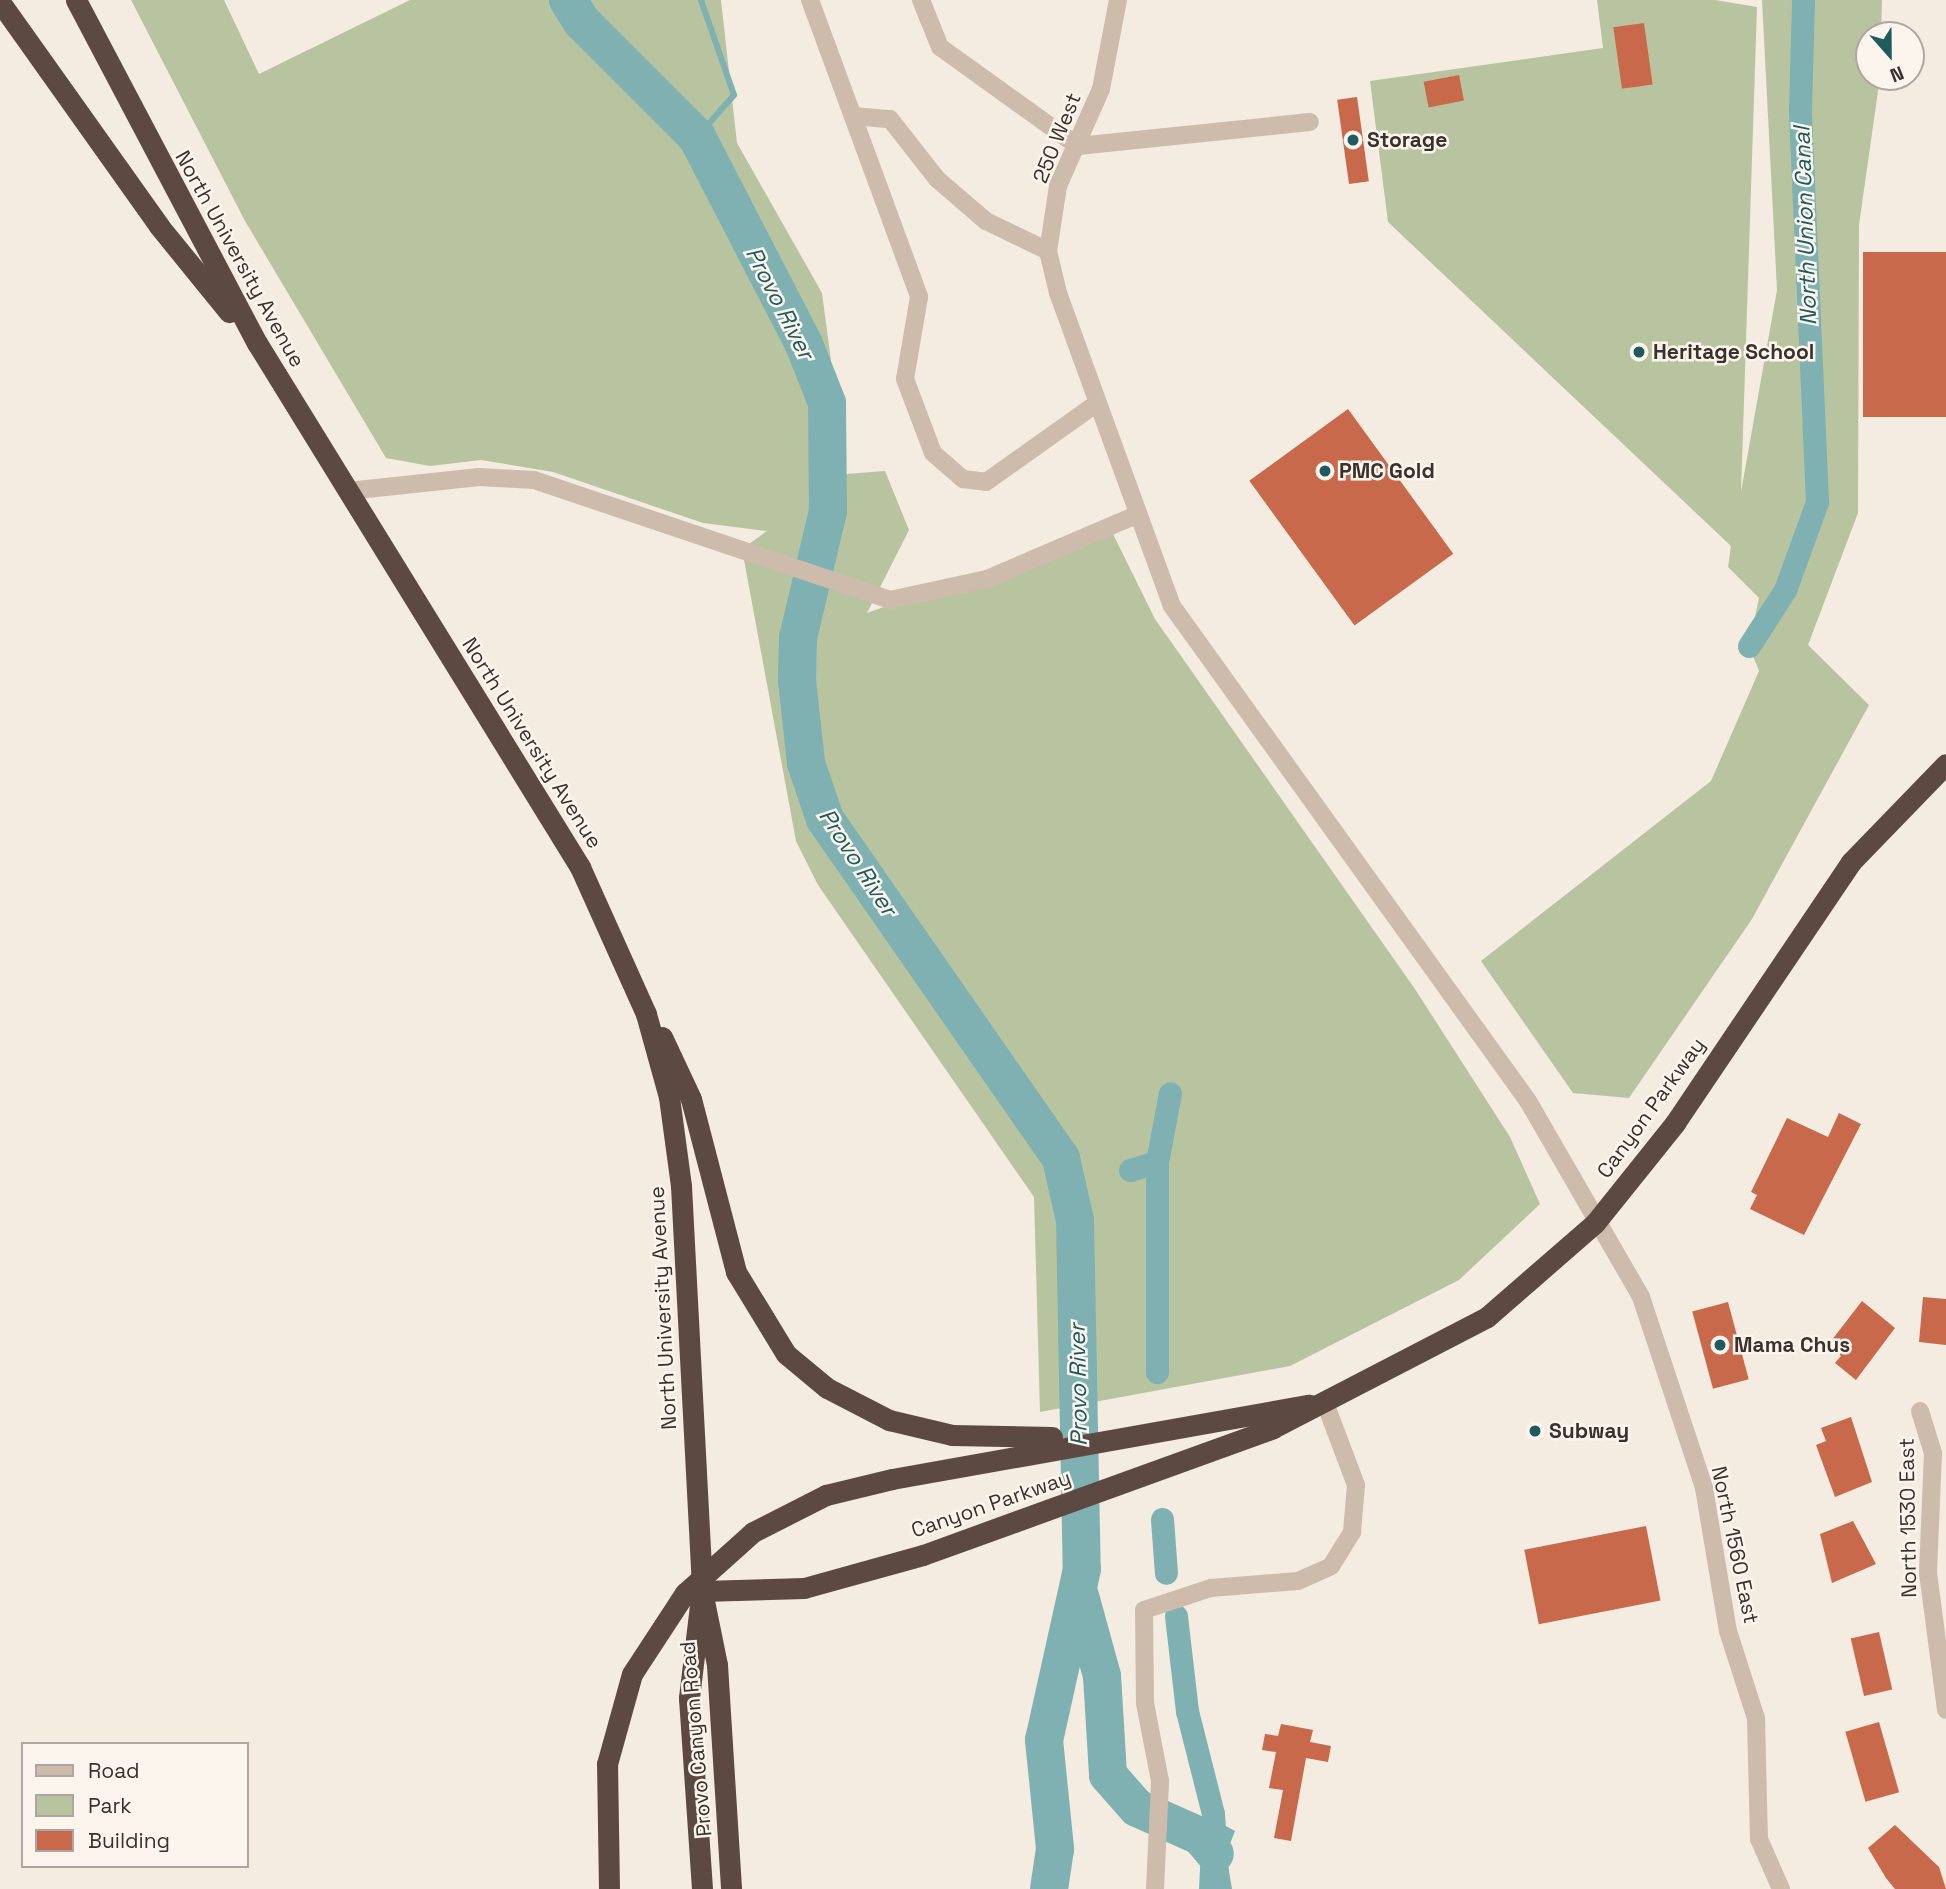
<!DOCTYPE html>
<style>
body{margin:0}
#map{position:relative;width:1946px;height:1889px;overflow:hidden;background:#f4ebe1;font-family:"Space Grotesk",sans-serif}
div>[style]{position:absolute}
[style*='--x']{left:calc(var(--x)*1px);top:calc(var(--y)*1px);width:calc(var(--w)*1px);rotate:calc(var(--a)*1deg)}
.green>*{inset:0;background:#b8c4a0}
.water>*{inset:0;background:#7fb0b2}
.stream>*{height:6px;margin:-3px;padding:0 3px;transform-origin:3px;border-radius:3px;background:#7fb0b2}
.canal>*{height:23px;margin:-11.5px;padding:0 11.5px;transform-origin:11.5px;border-radius:11.5px;background:#7fb0b2}
.river>*{height:38px;margin:-19px;padding:0 19px;transform-origin:19px;border-radius:19px;background:#7fb0b2}
.building>*{inset:0;background:#c8694b;transform-origin:0 0}
.street>*{height:18px;margin:-9px;padding:0 9px;transform-origin:9px;border-radius:9px;background:#cdbbac}
.highway>*{height:21px;margin:-10.5px;padding:0 10.5px;transform-origin:10.5px;border-radius:10.5px;background:#5c4a42}
.dots>*{width:19px;height:19px;translate:-50% -50%;box-sizing:border-box;border:4px solid #fbf5ee;border-radius:50%}
span{translate:-50% -50%;white-space:nowrap;text-align:center;line-height:1.15;-webkit-text-stroke:5px #fbf5ee;paint-order:stroke}
.street-label{font-size:21px;color:#3b302b}
.poi-label{font-size:21px;color:#3b302b;font-weight:700}
.left{translate:0 -50%;text-align:left}
.water-label{font-size:23px;color:#1f5a5e;font-style:italic}
.legend{position:absolute;left:21px;top:1742px;width:228px;height:126px;box-sizing:border-box;background:#fbf5ee;border:2px solid #aea6a0;margin:0;padding:9px 12px;list-style:none;font-size:21px;color:#3b302b}
.legend li{display:flex;align-items:center;gap:14px;height:35px}
.legend b{width:35px;border:2px solid #aea6a0}
.north{position:absolute;left:1855px;top:21px;width:70px;height:70px;box-sizing:border-box;background:#fbf5ee;border:2px solid #aea6a0;border-radius:50%;rotate:159deg;font-size:19px;font-weight:700;line-height:28px;text-align:center;color:#3b302b}
.north::after{content:'';display:block;margin:auto;width:24px;height:32px;background:#1f5a5e;clip-path:polygon(50% 0,100% 100%,50% 72%,0 100%)}
</style>
<div id="map">
<div class="green">
<div style="clip-path:polygon(131px 0,224px 0,259px 74px,410px 0,721px 0,737px 143px,822px 293px,846px 474px,885px 471px,909px 530px,867px 613px,1109px 526px,1155px 619px,1415px 989px,1510px 1137px,1540px 1204px,1459px 1280px,1290px 1366px,1040px 1412px,1034px 1197px,818px 885px,796px 841px,742px 549px,767px 531px,703px 523px,553px 472px,481px 460px,430px 466px,386px 458px,245px 221px)"></div>
<div style="clip-path:polygon(1597px 0,1715px 0,1757px 7px,1741px 492px,1777px 290px,1762px 0,1882px 0,1881px 35px,1869px 35px,1869px 77px,1879px 77px,1879px 84px,1859px 225px,1858px 513px,1808px 645px,1869px 705px,1752px 919px,1629px 1098px,1573px 1093px,1481px 961px,1711px 781px,1759px 671px,1749px 646px,1759px 598px,1728px 567px,1731px 546px,1388px 222px,1370px 81px,1603px 48px)"></div>
</div>
<div class="water">
<div style="clip-path:polygon(1217px 1803px,1222px 1824px,1235px 1831px,1226px 1854px,1232px 1889px,1199px 1889px,1203px 1812px)"></div>
</div>
<div class="stream">
<div style="--x:697;--y:137;--w:56;--a:-48.6"></div>
<div style="--x:734;--y:95;--w:101;--a:-109.2"></div>
</div>
<div class="canal">
<div style="--x:1749;--y:646;--w:67;--a:-57.3"></div>
<div style="--x:1785;--y:590;--w:94;--a:-70"></div>
<div style="--x:1817;--y:502;--w:393;--a:-92.5"></div>
<div style="--x:1800;--y:109;--w:109;--a:-88.4"></div>
<div style="--x:1130;--y:1170;--w:28;--a:-17"></div>
<div style="--x:1157;--y:1372;--w:210;--a:-90"></div>
<div style="--x:1157;--y:1162;--w:70;--a:-79.3"></div>
<div style="--x:1162;--y:1519;--w:54;--a:85.8"></div>
<div style="--x:1176;--y:1616;--w:96;--a:83.4"></div>
<div style="--x:1187;--y:1711;--w:106;--a:75.8"></div>
<div style="--x:1213;--y:1814;--w:75;--a:86.2"></div>
</div>
<div class="river">
<div style="--x:568;--y:0;--w:26;--a:58"></div>
<div style="--x:582;--y:22;--w:163;--a:45"></div>
<div style="--x:697;--y:137;--w:231;--a:62.7"></div>
<div style="--x:803;--y:342;--w:66;--a:68.5"></div>
<div style="--x:827;--y:403;--w:108;--a:89.5"></div>
<div style="--x:828;--y:511;--w:130;--a:103.3"></div>
<div style="--x:798;--y:638;--w:43;--a:91.3"></div>
<div style="--x:797;--y:681;--w:82;--a:83.7"></div>
<div style="--x:806;--y:763;--w:59;--a:71.3"></div>
<div style="--x:825;--y:819;--w:414;--a:55.2"></div>
<div style="--x:1061;--y:1159;--w:63;--a:77.1"></div>
<div style="--x:1075;--y:1220;--w:349;--a:88.9"></div>
<div style="--x:1082;--y:1569;--w:175;--a:102.5"></div>
<div style="--x:1044;--y:1740;--w:110;--a:84.2"></div>
<div style="--x:1055;--y:1849;--w:40;--a:98.5"></div>
<div style="--x:1080;--y:1596;--w:83;--a:74.6"></div>
<div style="--x:1102;--y:1676;--w:99;--a:86.5"></div>
<div style="--x:1108;--y:1775;--w:44;--a:48.7"></div>
<div style="--x:1137;--y:1808;--w:69;--a:24"></div>
<div style="--x:1200;--y:1836;--w:23;--a:50"></div>
</div>
<div class="building">
<div style="left:1644px;top:23px;width:62px;height:31px;rotate:82deg"></div>
<div style="left:1459px;top:75px;width:26px;height:36px;rotate:79deg"></div>
<div style="left:1357px;top:97px;width:85px;height:20px;rotate:82deg"></div>
<div style="left:1946px;top:252px;width:165px;height:83px;rotate:90deg"></div>
<div style="left:1348px;top:409px;width:179px;height:122px;rotate:54deg"></div>
<div style="clip-path:polygon(1839px 1113px,1861px 1124px,1804px 1235px,1750px 1209px,1757px 1195px,1751px 1192px,1787px 1118px,1828px 1137px)"></div>
<div style="clip-path:polygon(1923px 1297px,1946px 1299px,1946px 1345px,1919px 1342px)"></div>
<div style="clip-path:polygon(1862px 1301px,1895px 1328px,1856px 1380px,1835px 1363px,1841px 1356px,1828px 1345px)"></div>
<div style="left:1728px;top:1302px;width:80px;height:37px;rotate:75deg"></div>
<div style="clip-path:polygon(1851px 1417px,1872px 1482px,1835px 1497px,1816px 1445px,1826px 1441px,1821px 1428px)"></div>
<div style="clip-path:polygon(1853px 1521px,1876px 1564px,1832px 1583px,1820px 1534px)"></div>
<div style="left:1646px;top:1526px;width:76px;height:124px;rotate:79deg"></div>
<div style="left:1879px;top:1632px;width:59px;height:29px;rotate:77deg"></div>
<div style="left:1879px;top:1722px;width:73px;height:35px;rotate:74deg"></div>
<div style="clip-path:polygon(1281px 1724px,1313px 1730px,1310px 1742px,1331px 1746px,1328px 1762px,1306px 1758px,1291px 1841px,1274px 1838px,1283px 1790px,1269px 1788px,1276px 1752px,1262px 1750px,1265px 1734px,1278px 1736px)"></div>
<div style="clip-path:polygon(1895px 1825px,1939px 1867px,1946px 1889px,1895px 1889px,1886px 1878px,1868px 1848px)"></div>
</div>
<div class="street">
<div style="--x:810;--y:0;--w:316;--a:69.8"></div>
<div style="--x:919;--y:297;--w:83;--a:99.7"></div>
<div style="--x:905;--y:379;--w:79;--a:69.3"></div>
<div style="--x:933;--y:453;--w:40;--a:41"></div>
<div style="--x:963;--y:479;--w:23;--a:7"></div>
<div style="--x:986;--y:482;--w:136;--a:-35.4"></div>
<div style="--x:921;--y:0;--w:51;--a:68"></div>
<div style="--x:940;--y:47;--w:170;--a:35.7"></div>
<div style="--x:1078;--y:146;--w:233;--a:-5.9"></div>
<div style="--x:1118;--y:0;--w:91;--a:100.8"></div>
<div style="--x:1101;--y:89;--w:106;--a:113.9"></div>
<div style="--x:1058;--y:186;--w:66;--a:98.7"></div>
<div style="--x:1048;--y:251;--w:43;--a:76.6"></div>
<div style="--x:1058;--y:293;--w:333;--a:70"></div>
<div style="--x:1172;--y:606;--w:610;--a:54.28"></div>
<div style="--x:1528;--y:1101;--w:226;--a:60"></div>
<div style="--x:1641;--y:1297;--w:201;--a:71.7"></div>
<div style="--x:1704;--y:1488;--w:145;--a:80.5"></div>
<div style="--x:1728;--y:1631;--w:91;--a:72.2"></div>
<div style="--x:1756;--y:1718;--w:121;--a:88.6"></div>
<div style="--x:1759;--y:1839;--w:55;--a:66.3"></div>
<div style="--x:853;--y:116;--w:37;--a:5"></div>
<div style="--x:890;--y:119;--w:76;--a:51.9"></div>
<div style="--x:937;--y:179;--w:65;--a:40.6"></div>
<div style="--x:986;--y:221;--w:69;--a:25.8"></div>
<div style="--x:348;--y:491;--w:132;--a:-6.1"></div>
<div style="--x:479;--y:477;--w:55;--a:3.1"></div>
<div style="--x:534;--y:480;--w:376;--a:18.6"></div>
<div style="--x:890;--y:600;--w:99;--a:-12.2"></div>
<div style="--x:987;--y:579;--w:162;--a:-23.2"></div>
<div style="--x:1920;--y:1411;--w:44;--a:72.8"></div>
<div style="--x:1933;--y:1453;--w:120;--a:92.4"></div>
<div style="--x:1928;--y:1573;--w:138;--a:82.5"></div>
<div style="--x:1155;--y:1889;--w:108;--a:-87.3"></div>
<div style="--x:1160;--y:1781;--w:79;--a:-100.9"></div>
<div style="--x:1145;--y:1703;--w:93;--a:-90.6"></div>
<div style="--x:1144;--y:1610;--w:71;--a:-18.2"></div>
<div style="--x:1211;--y:1588;--w:87;--a:-4.6"></div>
<div style="--x:1298;--y:1581;--w:36;--a:-24"></div>
<div style="--x:1331;--y:1566;--w:40;--a:-58"></div>
<div style="--x:1352;--y:1532;--w:47;--a:-85.1"></div>
<div style="--x:1356;--y:1485;--w:88;--a:-110.7"></div>
</div>
<div class="highway">
<div style="--x:76;--y:0;--w:388;--a:62.2"></div>
<div style="--x:257;--y:343;--w:616;--a:58.35"></div>
<div style="--x:580;--y:867;--w:161;--a:65.8"></div>
<div style="--x:646;--y:1014;--w:86;--a:74.5"></div>
<div style="--x:669;--y:1097;--w:90;--a:82.3"></div>
<div style="--x:681;--y:1186;--w:406;--a:87"></div>
<div style="--x:702;--y:1591;--w:76;--a:78.5"></div>
<div style="--x:717;--y:1665;--w:224;--a:86.4"></div>
<div style="--x:0;--y:2;--w:275;--a:54.6"></div>
<div style="--x:159;--y:226;--w:111;--a:50.9"></div>
<div style="--x:662;--y:1037;--w:68;--a:64.9"></div>
<div style="--x:691;--y:1099;--w:179;--a:75.4"></div>
<div style="--x:736;--y:1272;--w:96;--a:58.6"></div>
<div style="--x:786;--y:1354;--w:53;--a:39.7"></div>
<div style="--x:827;--y:1388;--w:70;--a:27.3"></div>
<div style="--x:889;--y:1420;--w:65;--a:13.4"></div>
<div style="--x:952;--y:1435;--w:100;--a:1.1"></div>
<div style="--x:702;--y:1591;--w:102;--a:-1.7"></div>
<div style="--x:804;--y:1588;--w:123;--a:-15.5"></div>
<div style="--x:923;--y:1555;--w:372;--a:-19.9"></div>
<div style="--x:1273;--y:1428;--w:241;--a:-27.4"></div>
<div style="--x:1487;--y:1317;--w:143;--a:-41"></div>
<div style="--x:1595;--y:1223;--w:128;--a:-51.3"></div>
<div style="--x:1675;--y:1123;--w:315;--a:-56"></div>
<div style="--x:1851;--y:862;--w:136;--a:-45.9"></div>
<div style="--x:701;--y:1597;--w:102;--a:96.8"></div>
<div style="--x:689;--y:1698;--w:191;--a:86.1"></div>
<div style="--x:609;--y:1889;--w:125;--a:-90.9"></div>
<div style="--x:607;--y:1764;--w:93;--a:-74.5"></div>
<div style="--x:632;--y:1674;--w:97;--a:-56.8"></div>
<div style="--x:685;--y:1593;--w:91;--a:-41.9"></div>
<div style="--x:753;--y:1532;--w:82;--a:-26.9"></div>
<div style="--x:826;--y:1495;--w:68;--a:-13.6"></div>
<div style="--x:892;--y:1479;--w:424;--a:-10.1"></div>
</div>
<div class="dots">
<div style="left:1353px;top:140px;background:#1f5a5e"></div>
<div style="left:1639px;top:352px;background:#1f5a5e"></div>
<div style="left:1325px;top:471px;background:#1f5a5e"></div>
<div style="left:1720px;top:1345px;background:#1f5a5e"></div>
<div style="left:1535px;top:1431px;background:#1f5a5e"></div>
</div>
<div class="street-label">
<span style="left:1057px;top:138px;rotate:-68deg">250 West</span>
<span style="left:240px;top:259px;rotate:61deg">North University Avenue</span>
<span style="left:532px;top:743px;rotate:58deg">North University Avenue</span>
<span style="left:1651px;top:1108px;rotate:-54deg">Canyon Parkway</span>
<span style="left:663px;top:1308px;rotate:-93deg">North University Avenue</span>
<span style="left:991px;top:1504px;rotate:-19deg">Canyon Parkway</span>
<span style="left:1908px;top:1518px;rotate:-91deg">North 1530 East</span>
<span style="left:1735px;top:1545px;rotate:78deg">North 1560 East</span>
<span style="left:696px;top:1739px;rotate:-95deg">Provo Canyon Road</span>
</div>
<div class="poi-label">
<span class="left" style="left:1367px;top:140px">Storage</span>
<span class="left" style="left:1653px;top:352px">Heritage School</span>
<span class="left" style="left:1339px;top:471px">PMC Gold</span>
<span class="left" style="left:1734px;top:1345px">Mama Chus</span>
<span class="left" style="left:1549px;top:1431px">Subway</span>
</div>
<div class="water-label">
<span style="left:1805px;top:226px;rotate:-92deg">North Union Canal</span>
<span style="left:780px;top:303px;rotate:63deg">Provo River</span>
<span style="left:858px;top:862px;rotate:57deg">Provo River</span>
<span style="left:1078px;top:1385px;rotate:-91deg">Provo River</span>
</div>
<ul class="legend">
<li><b style="height:9px;background:#cdbbac"></b>Road</li>
<li><b style="height:19px;background:#b8c4a0"></b>Park</li>
<li><b style="height:19px;background:#c8694b"></b>Building</li>
</ul>
<div class="north">N</div>
</div>
